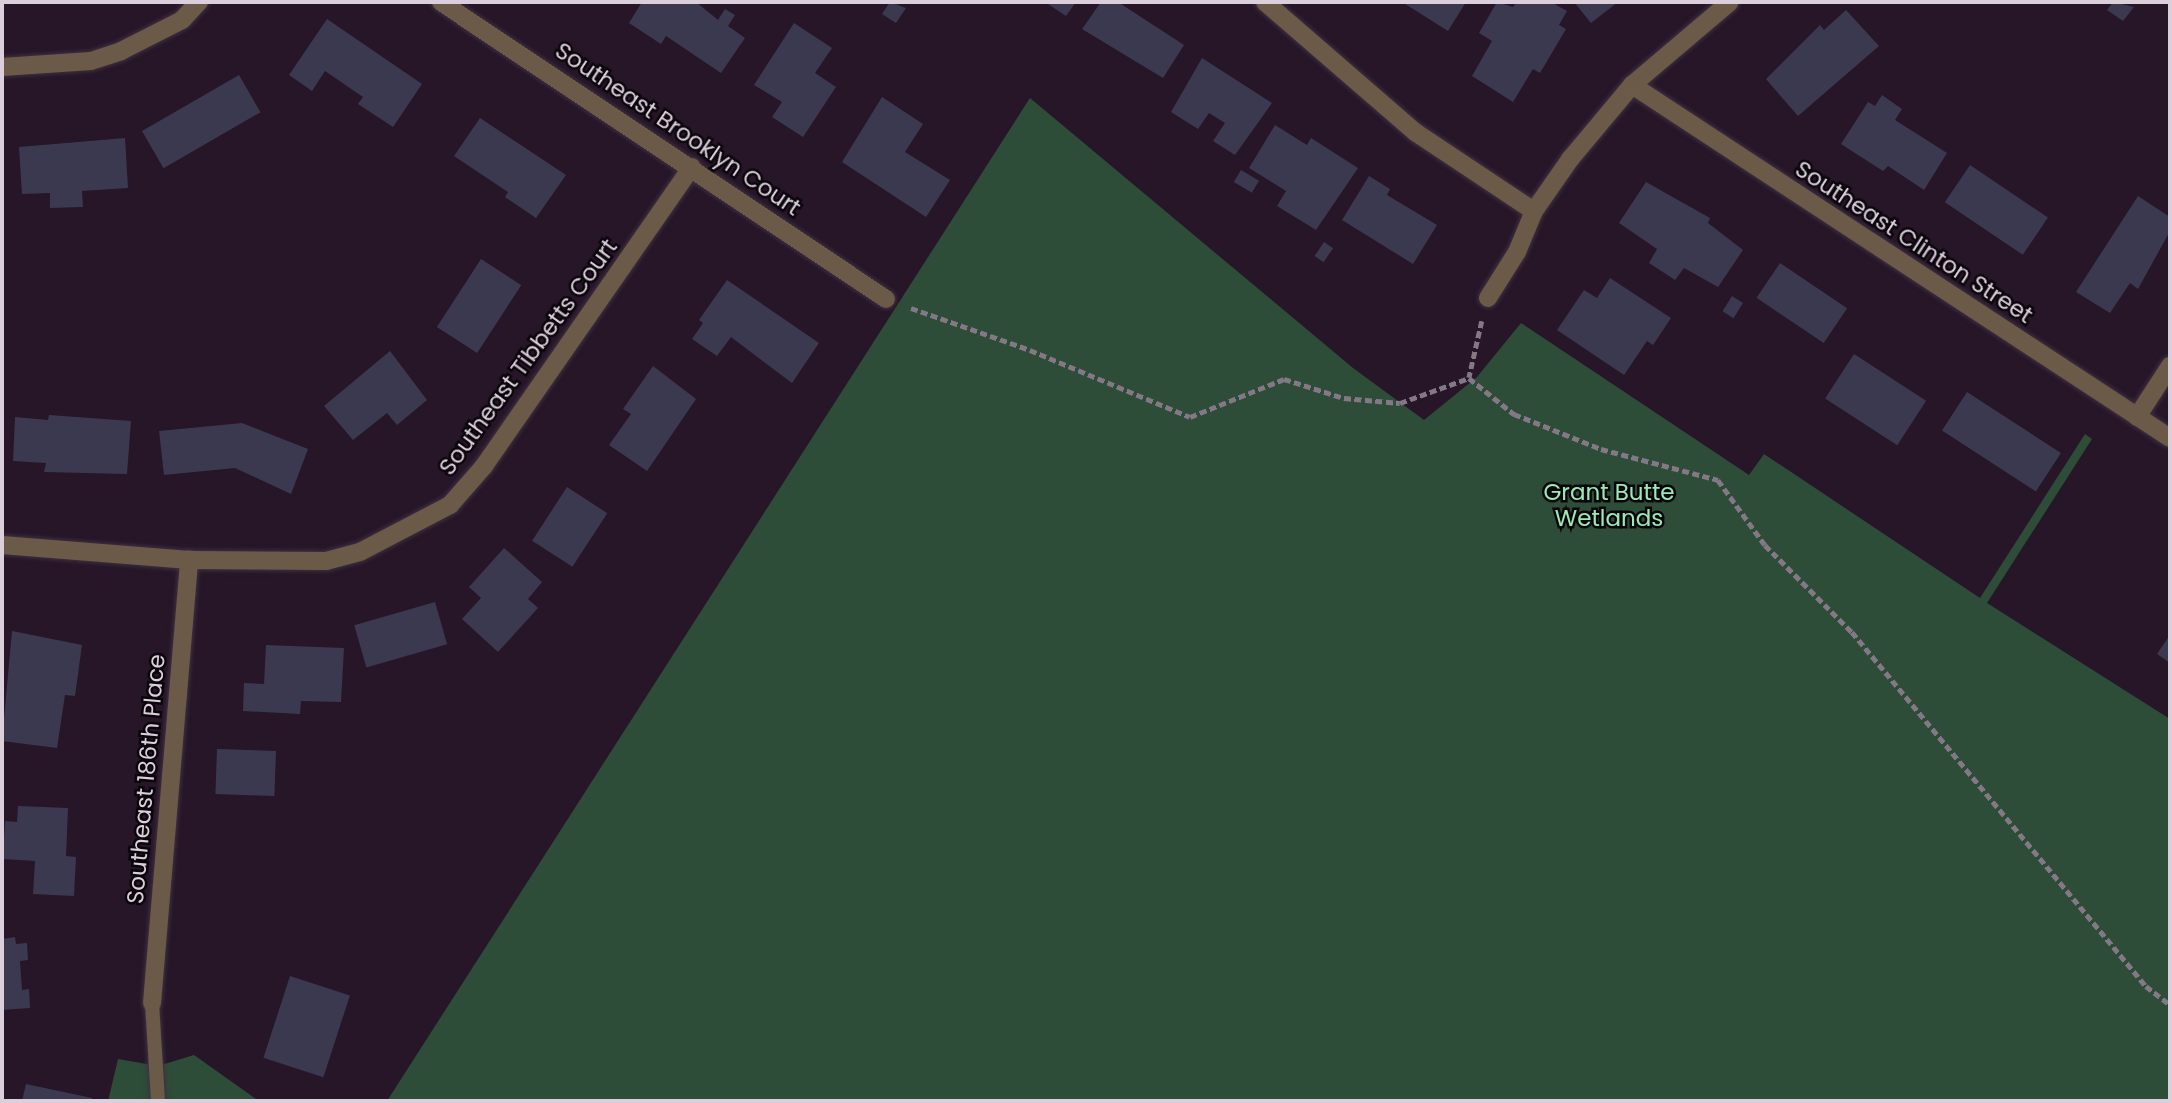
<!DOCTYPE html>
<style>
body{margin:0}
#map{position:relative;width:2172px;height:1103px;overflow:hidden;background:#261628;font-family:Poppins,sans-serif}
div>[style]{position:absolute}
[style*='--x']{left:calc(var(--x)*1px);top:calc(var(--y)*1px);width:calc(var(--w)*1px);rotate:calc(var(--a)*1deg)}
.green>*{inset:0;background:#2d4d38}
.building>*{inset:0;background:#3b3950;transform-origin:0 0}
.path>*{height:4.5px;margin-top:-2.25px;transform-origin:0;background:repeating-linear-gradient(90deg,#847786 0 7px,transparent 0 10.5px)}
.roads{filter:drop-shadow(0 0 2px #3f3041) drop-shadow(0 0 2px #3f3041)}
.lane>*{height:14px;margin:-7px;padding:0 7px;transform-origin:7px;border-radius:7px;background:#6c5a49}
.street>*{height:18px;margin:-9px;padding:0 9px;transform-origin:9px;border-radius:9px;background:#6c5a49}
span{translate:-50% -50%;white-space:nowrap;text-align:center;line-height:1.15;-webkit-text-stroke:5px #0b050c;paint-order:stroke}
.street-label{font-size:23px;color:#dacfdb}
.park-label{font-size:23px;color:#9beab6}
.frame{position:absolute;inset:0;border:4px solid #dacfdb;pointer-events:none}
</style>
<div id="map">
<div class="green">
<div style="clip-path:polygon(1030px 98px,1353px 368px,1424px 420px,1477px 377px,1521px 323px,1749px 475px,1764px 454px,1980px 598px,2085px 434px,2092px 439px,1987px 603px,2170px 719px,2170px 1101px,387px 1101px)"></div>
<div style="clip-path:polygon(194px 1055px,259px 1101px,108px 1101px,118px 1059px,158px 1066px)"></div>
</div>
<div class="building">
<div style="clip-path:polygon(642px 2px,696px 2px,718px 20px,725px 9px,735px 15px,728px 26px,745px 38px,721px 73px,666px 36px,661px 44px,629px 23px)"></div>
<div style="clip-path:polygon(890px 2px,906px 8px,896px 23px,882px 14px)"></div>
<div style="clip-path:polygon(1045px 2px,1076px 2px,1066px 16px)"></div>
<div style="clip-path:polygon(1101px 2px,1118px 2px,1184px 45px,1163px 78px,1082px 29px)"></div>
<div style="clip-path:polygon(1402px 2px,1466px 2px,1448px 31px)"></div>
<div style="clip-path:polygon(1497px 2px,1513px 7px,1517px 2px,1551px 2px,1567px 11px,1559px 25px,1566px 29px,1540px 73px,1533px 69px,1513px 102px,1472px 76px,1492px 41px,1479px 33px)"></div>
<div style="clip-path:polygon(1574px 2px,1618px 2px,1591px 23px)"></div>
<div style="clip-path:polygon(2113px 2px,2134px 7px,2123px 21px,2107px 10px)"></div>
<div style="clip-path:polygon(1846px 10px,1879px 46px,1798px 116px,1766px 79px,1820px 25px,1824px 30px)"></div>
<div style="clip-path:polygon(327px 19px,422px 84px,393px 127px,358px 104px,363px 97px,325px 71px,312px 91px,289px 75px)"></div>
<div style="clip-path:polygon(794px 23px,832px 48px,815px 73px,836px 87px,803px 137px,772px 117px,782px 102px,754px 85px)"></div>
<div style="clip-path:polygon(1202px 58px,1272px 103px,1235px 155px,1213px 141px,1225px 123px,1209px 113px,1198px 129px,1171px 112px)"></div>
<div style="left:239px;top:75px;width:43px;height:112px;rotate:60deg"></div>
<div style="clip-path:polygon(1882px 95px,1902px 109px,1895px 120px,1947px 153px,1924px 190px,1888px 166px,1883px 171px,1841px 144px,1868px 102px,1875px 106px)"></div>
<div style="clip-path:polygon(882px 97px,923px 124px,905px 152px,950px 180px,926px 217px,842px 162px)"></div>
<div style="clip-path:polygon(480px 118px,566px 175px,536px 218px,505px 197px,508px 192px,454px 156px)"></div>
<div style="clip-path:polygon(1275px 125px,1307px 145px,1311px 138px,1358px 168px,1316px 230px,1277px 206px,1286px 191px,1249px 168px)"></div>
<div style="clip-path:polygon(125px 138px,128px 188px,82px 191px,83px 207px,50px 208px,50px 193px,22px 194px,19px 147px)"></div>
<div style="left:1970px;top:165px;width:94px;height:45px;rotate:34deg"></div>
<div style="left:1241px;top:170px;width:21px;height:14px;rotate:31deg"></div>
<div style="clip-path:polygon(1369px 176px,1390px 189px,1387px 195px,1437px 225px,1413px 264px,1342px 220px)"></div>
<div style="clip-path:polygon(1646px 182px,1710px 218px,1708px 223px,1743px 250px,1718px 287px,1684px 268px,1675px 280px,1649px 263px,1657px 249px,1619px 223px)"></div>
<div style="clip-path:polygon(2138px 196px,2170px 217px,2170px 231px,2138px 289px,2130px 283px,2110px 313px,2076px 292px)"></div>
<div style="left:1324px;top:242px;width:11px;height:17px;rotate:34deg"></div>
<div style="left:481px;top:259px;width:48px;height:81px;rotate:33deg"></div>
<div style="left:1780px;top:263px;width:81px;height:42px;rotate:34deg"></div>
<div style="clip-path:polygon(1610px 278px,1671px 318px,1653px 345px,1647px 341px,1624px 375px,1557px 330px,1584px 290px,1597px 298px)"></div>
<div style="clip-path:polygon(727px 280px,819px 343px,792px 383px,731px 337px,717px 356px,692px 339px,703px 323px,699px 320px)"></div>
<div style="left:1732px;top:296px;width:13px;height:18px;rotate:32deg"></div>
<div style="clip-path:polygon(390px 351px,427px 400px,397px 425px,387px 413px,353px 440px,324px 406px)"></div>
<div style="left:1854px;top:354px;width:86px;height:53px;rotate:33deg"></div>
<div style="clip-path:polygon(653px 366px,696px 399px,647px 471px,609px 445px,631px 414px,623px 409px)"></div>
<div style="left:1967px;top:392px;width:112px;height:46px;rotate:33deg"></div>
<div style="clip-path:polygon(49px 415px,131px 421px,127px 474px,44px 472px,46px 463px,13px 461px,15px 417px,48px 420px)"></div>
<div style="clip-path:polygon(242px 423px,308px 449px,291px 494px,235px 468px,164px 475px,159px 431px)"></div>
<div style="left:567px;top:487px;width:48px;height:64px;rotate:33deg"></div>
<div style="clip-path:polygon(504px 548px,542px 582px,528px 599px,538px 608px,498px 652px,462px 619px,481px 598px,469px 587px)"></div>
<div style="left:435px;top:602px;width:44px;height:84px;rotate:74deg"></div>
<div style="clip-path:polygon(12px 631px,82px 645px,75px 696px,65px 695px,57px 748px,2px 741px)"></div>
<div style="clip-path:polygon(2170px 635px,2170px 663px,2157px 654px)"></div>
<div style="clip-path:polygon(266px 645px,344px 648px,341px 702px,301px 701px,300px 714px,243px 711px,244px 683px,264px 684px)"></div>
<div style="left:217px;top:749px;width:59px;height:45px;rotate:2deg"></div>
<div style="clip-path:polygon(18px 806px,68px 808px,66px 856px,76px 857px,74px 896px,33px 894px,35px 861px,3px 859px,5px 821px,17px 822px)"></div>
<div style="clip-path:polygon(15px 937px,16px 944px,27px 943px,28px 960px,20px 961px,22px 990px,29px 989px,30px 1008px,2px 1010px,2px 939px)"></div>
<div style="left:290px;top:976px;width:63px;height:86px;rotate:18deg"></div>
<div style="clip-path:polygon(26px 1084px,92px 1098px,91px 1101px,22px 1101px)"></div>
</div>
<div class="path">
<div style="--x:911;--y:308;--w:126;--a:19.4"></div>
<div style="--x:1030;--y:350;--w:173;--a:22.7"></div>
<div style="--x:1190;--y:417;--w:101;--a:-22"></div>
<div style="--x:1284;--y:379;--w:63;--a:17.6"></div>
<div style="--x:1344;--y:398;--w:56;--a:5.1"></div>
<div style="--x:1400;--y:403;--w:73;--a:-19.9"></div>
<div style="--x:1482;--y:321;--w:58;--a:102.8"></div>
<div style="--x:1469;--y:378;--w:58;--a:38.7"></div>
<div style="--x:1514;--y:414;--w:94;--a:21.9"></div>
<div style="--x:1601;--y:449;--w:121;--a:14.8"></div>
<div style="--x:1718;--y:480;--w:80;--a:54.1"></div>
<div style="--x:1765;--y:545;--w:123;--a:45"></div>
<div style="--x:1852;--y:632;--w:460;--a:50.3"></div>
<div style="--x:2146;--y:986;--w:31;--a:38"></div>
</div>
<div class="roads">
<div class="lane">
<div style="--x:152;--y:1003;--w:98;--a:86.5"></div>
</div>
<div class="street">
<div style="--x:441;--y:2;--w:535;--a:33.72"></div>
<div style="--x:1265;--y:2;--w:198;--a:40.9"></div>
<div style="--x:1415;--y:132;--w:143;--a:33.6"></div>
<div style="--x:2;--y:67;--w:89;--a:-3.9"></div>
<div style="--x:91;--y:61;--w:32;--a:-18"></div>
<div style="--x:121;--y:51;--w:68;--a:-26.9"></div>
<div style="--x:182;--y:20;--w:25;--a:-47"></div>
<div style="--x:1632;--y:85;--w:643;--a:33.27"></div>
<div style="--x:1488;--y:298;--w:54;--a:-57.8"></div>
<div style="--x:1517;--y:252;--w:44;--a:-67.5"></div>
<div style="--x:1534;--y:211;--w:65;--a:-55.1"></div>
<div style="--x:1571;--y:158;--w:95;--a:-50.1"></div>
<div style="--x:1632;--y:85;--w:128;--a:-40.3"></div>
<div style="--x:2137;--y:417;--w:61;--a:-57.1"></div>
<div style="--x:2;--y:545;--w:188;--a:4.6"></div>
<div style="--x:189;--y:560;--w:137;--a:0.4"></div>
<div style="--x:326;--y:561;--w:35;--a:-15"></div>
<div style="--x:360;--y:552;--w:102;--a:-27.6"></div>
<div style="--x:450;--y:505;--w:52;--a:-48.9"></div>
<div style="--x:484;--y:466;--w:364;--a:-55.2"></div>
<div style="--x:152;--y:1003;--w:445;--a:-85.2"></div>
</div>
</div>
<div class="street-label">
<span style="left:678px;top:129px;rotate:34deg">Southeast Brooklyn Court</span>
<span style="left:1914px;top:242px;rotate:33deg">Southeast Clinton Street</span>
<span style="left:528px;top:357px;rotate:-54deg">Southeast Tibbetts Court</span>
<span style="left:146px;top:779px;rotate:-85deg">Southeast 186th Place</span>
</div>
<div class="park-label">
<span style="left:1609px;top:505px">Grant Butte<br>Wetlands</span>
</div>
<div class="frame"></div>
</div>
